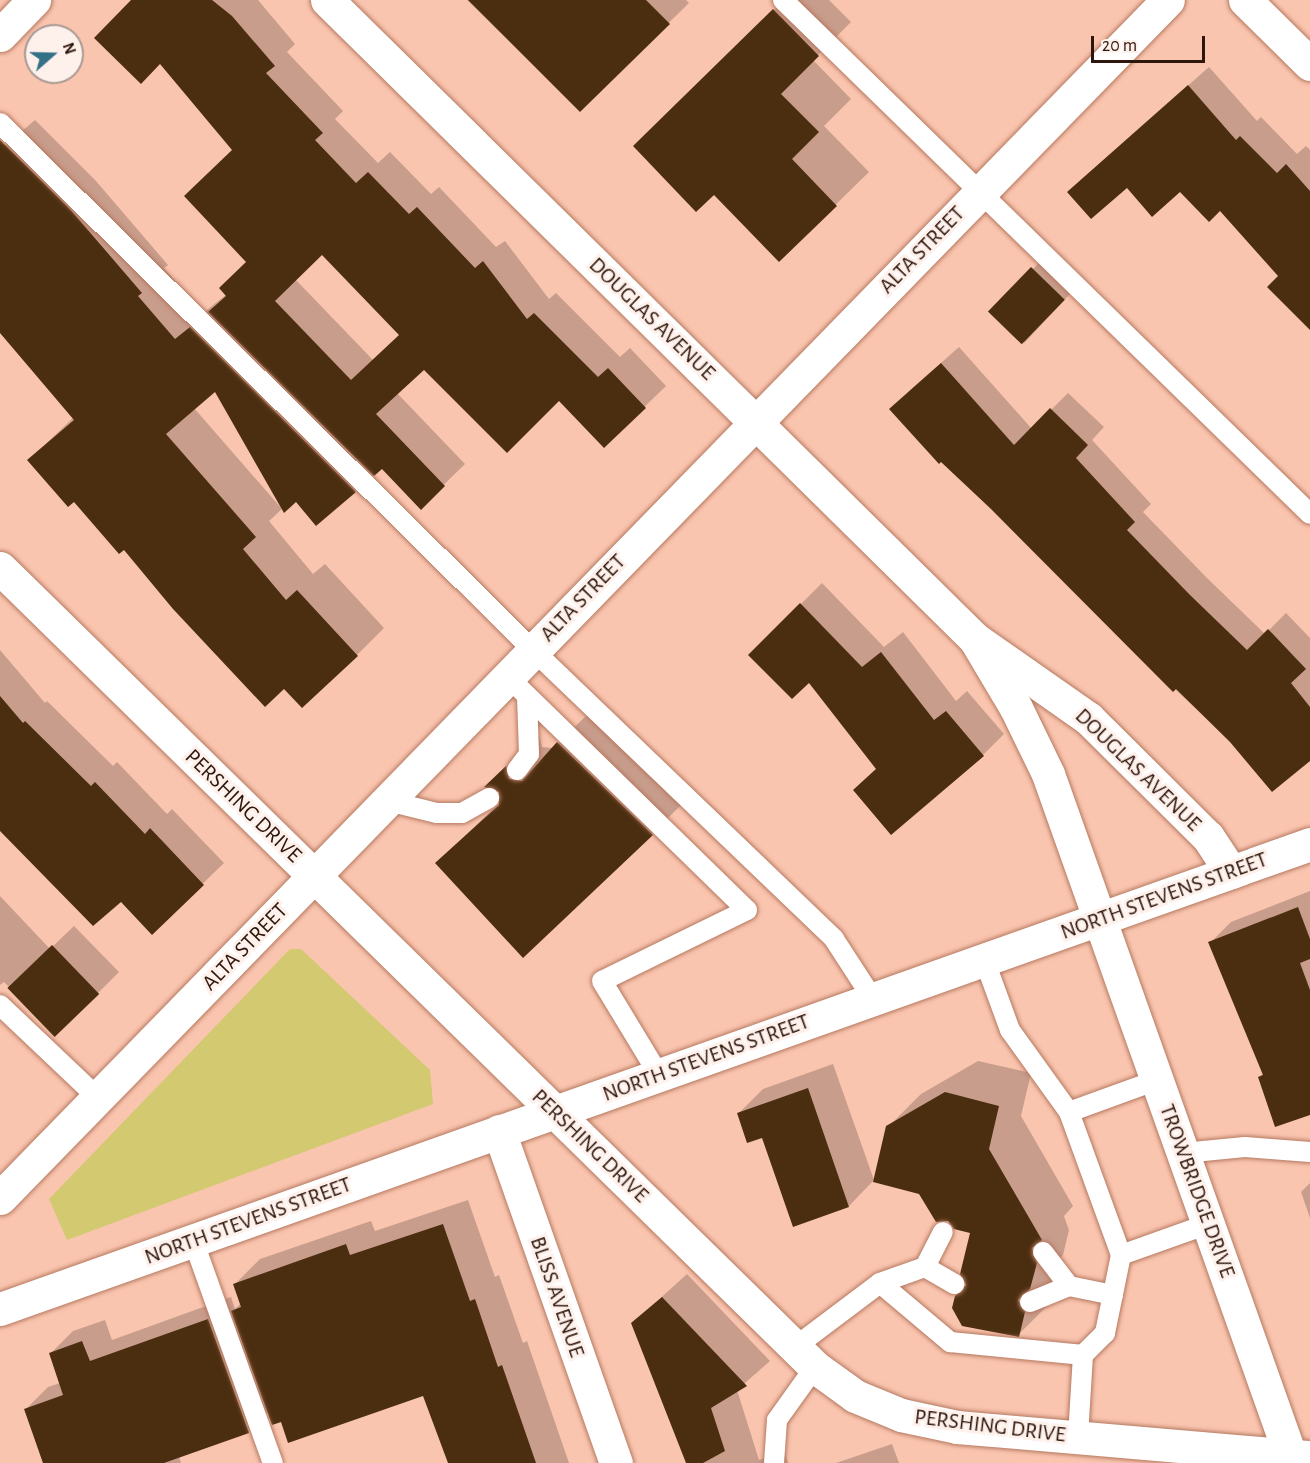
<!DOCTYPE html>
<style>
body{margin:0}
#map{position:relative;width:1310px;height:1463px;overflow:hidden;background:#fac5af;font-family:"Alegreya Sans",sans-serif}
div>[style]{position:absolute}
[style*='--x']{left:calc(var(--x)*1px);top:calc(var(--y)*1px);width:calc(var(--w)*1px);rotate:calc(var(--a)*1deg)}
.green>*{inset:0;background:#d2c971}
.shadow>*{inset:0;background:#0003;transform-origin:0 0}
.building>*{inset:0;background:#4b2e10;transform-origin:0 0}
.roads{filter:drop-shadow(0 0 2px #b67960) drop-shadow(0 0 2px #b67960)}
.lane>*{height:20px;margin:-10px;padding:0 10px;transform-origin:10px;border-radius:10px;background:#fff}
.street>*{height:33px;margin:-16.5px;padding:0 16.5px;transform-origin:16.5px;border-radius:16.5px;background:#fff}
.secondary>*{height:33px;margin:-16.5px;padding:0 16.5px;transform-origin:16.5px;border-radius:16.5px;background:#fff}
span{translate:-50% -50%;white-space:nowrap;text-align:center;line-height:1.15;-webkit-text-stroke:6px #fef0eb;paint-order:stroke}
.street-label{font-size:22px;color:#2d160c}
.north{position:absolute;left:24px;top:24px;width:60px;height:60px;box-sizing:border-box;background:#fef0eb;border:2px solid #aa9992;border-radius:50%;rotate:70deg;font-size:16px;font-weight:700;line-height:24px;text-align:center;color:#2d160c}
.north::after{content:'';display:block;margin:auto;width:21px;height:27px;background:#337187;clip-path:polygon(50% 0,100% 100%,50% 72%,0 100%)}
.scale{position:absolute;left:1091px;top:36px;width:114px;height:27px;box-sizing:border-box;border:3px solid #2d160c;border-top:0;padding-left:8px;font-size:18px;line-height:21px;white-space:nowrap;color:#2d160c;-webkit-text-stroke:4px #fef0eb;paint-order:stroke}
</style>
<div id="map">
<div class="green">
<div style="clip-path:polygon(290px 949px,301px 949px,430px 1070px,433px 1104px,67px 1240px,49px 1199px)"></div>
</div>
<div class="shadow">
<div style="clip-path:polygon(evenodd,134px 0,258px 0,295px 44px,287px 52px,343px 111px,335px 119px,378px 163px,390px 152px,431px 194px,439px 187px,496px 247px,505px 241px,549px 299px,556px 293px,620px 357px,630px 348px,666px 386px,604px 446px,559px 399px,424px 368px,397px 393px,465px 464px,421px 507px,382px 467px,316px 524px,215px 390px,194px 408px,282px 509px,269px 521px,313px 574px,325px 564px,384px 628px,357px 655px,284px 687px,29px 460px,74px 417px,0 331px,0 150px,35px 120px,96px 181px,168px 265px,164px 268px,203px 313px,227px 294px,248px 261px,233px 150px,134px 0,322px 253px,401px 335px,373px 360px,295px 279px,322px 253px)"></div>
<div style="clip-path:polygon(467px 0,686px 0,689px 3px,580px 110px)"></div>
<div style="clip-path:polygon(784px 0,829px 0,851px 22px,813px 60px,851px 99px,824px 126px,869px 172px,779px 260px,667px 113px)"></div>
<div style="clip-path:polygon(1209px 67px,1257px 121px,1261px 117px,1297px 154px,1306px 146px,1310px 150px,1310px 328px,1280px 276px,1220px 208px,1180px 190px,1127px 186px,1089px 173px)"></div>
<div style="left:1049px;top:252px;width:44px;height:83px;rotate:43deg"></div>
<div style="clip-path:polygon(959px 347px,1032px 429px,1068px 393px,1104px 427px,1092px 440px,1151px 504px,1143px 512px,1207px 578px,1265px 634px,1286px 613px,1310px 638px,1310px 759px,1231px 741px,1122px 640px,908px 392px)"></div>
<div style="clip-path:polygon(822px 583px,884px 647px,903px 632px,956px 701px,967px 691px,1004px 734px,983px 755px,855px 790px,877px 768px,809px 680px,750px 655px)"></div>
<div style="clip-path:polygon(0 650px,45px 703px,47px 701px,113px 766px,117px 762px,167px 814px,172px 809px,224px 863px,152px 933px,121px 900px,0 829px)"></div>
<div style="clip-path:polygon(591px 711px,684px 802px,652px 834px,437px 863px,500px 802px,501px 791px,487px 787px,518px 755px,539px 736px,542px 747px,553px 748px)"></div>
<div style="clip-path:polygon(1310px 891px,1310px 1113px,1259px 1077px,1264px 1073px,1210px 943px,1231px 922px)"></div>
<div style="clip-path:polygon(0 896px,50px 949px,74px 926px,119px 972px,56px 1035px,4px 982px,0 985px)"></div>
<div style="clip-path:polygon(978px 1061px,1031px 1073px,1021px 1116px,1073px 1206px,1064px 1216px,1069px 1230px,1063px 1255px,1050px 1267px,1057px 1279px,1051px 1302px,1018px 1335px,968px 1285px,972px 1232px,888px 1127px,921px 1094px)"></div>
<div style="clip-path:polygon(833px 1064px,874px 1180px,849px 1206px,794px 1225px,763px 1136px,738px 1114px,763px 1089px)"></div>
<div style="clip-path:polygon(1310px 1183px,1310px 1218px,1301px 1192px)"></div>
<div style="clip-path:polygon(468px 1200px,495px 1277px,499px 1275px,523px 1343px,527px 1341px,569px 1463px,452px 1463px,424px 1394px,282px 1420px,269px 1411px,249px 1432px,179px 1456px,181px 1463px,43px 1463px,25px 1410px,48px 1387px,60px 1383px,50px 1354px,73px 1331px,105px 1320px,112px 1340px,231px 1297px,235px 1309px,241px 1303px,235px 1284px,260px 1259px,371px 1221px,375px 1231px)"></div>
<div style="clip-path:polygon(687px 1274px,770px 1361px,737px 1390px,759px 1460px,784px 1451px,788px 1463px,687px 1463px,633px 1323px)"></div>
<div style="clip-path:polygon(892px 1444px,899px 1463px,836px 1463px)"></div>
</div>
<div class="building">
<div style="clip-path:polygon(evenodd,131px 0,212px 0,232px 16px,275px 66px,266px 73px,323px 133px,315px 140px,356px 183px,368px 172px,409px 214px,417px 207px,475px 268px,483px 261px,527px 319px,534px 313px,598px 377px,608px 368px,646px 408px,604px 448px,559px 401px,507px 453px,424px 370px,376px 414px,445px 486px,421px 510px,382px 469px,374px 476px,208px 312px,226px 296px,219px 288px,246px 262px,184px 196px,232px 150px,160px 64px,141px 84px,94px 38px,131px 0,322px 255px,399px 335px,351px 380px,275px 301px,322px 255px)"></div>
<div style="clip-path:polygon(468px 0,646px 0,670px 24px,580px 112px)"></div>
<div style="clip-path:polygon(773px 9px,819px 56px,781px 94px,819px 132px,792px 159px,837px 206px,779px 262px,714px 195px,696px 212px,633px 146px)"></div>
<div style="clip-path:polygon(1188px 85px,1236px 140px,1240px 136px,1277px 173px,1286px 164px,1310px 191px,1310px 330px,1267px 287px,1278px 276px,1220px 211px,1209px 222px,1180px 192px,1152px 217px,1127px 188px,1091px 219px,1067px 192px)"></div>
<div style="clip-path:polygon(0 140px,69px 208px,142px 293px,138px 296px,175px 339px,190px 327px,356px 492px,316px 526px,296px 502px,284px 513px,215px 392px,166px 434px,256px 537px,243px 549px,286px 600px,297px 590px,358px 656px,302px 708px,284px 689px,265px 707px,173px 609px,124px 550px,119px 554px,74px 502px,68px 507px,27px 460px,74px 420px,0 333px)"></div>
<div style="left:1031px;top:267px;width:47px;height:62px;rotate:44deg"></div>
<div style="clip-path:polygon(941px 363px,1014px 445px,1050px 408px,1088px 445px,1076px 458px,1135px 522px,1127px 530px,1190px 595px,1247px 650px,1268px 629px,1306px 669px,1291px 683px,1310px 707px,1310px 761px,1272px 792px,1230px 742px,1176px 689px,1173px 692px,991px 509px,941px 462px,939px 464px,889px 409px)"></div>
<div style="clip-path:polygon(800px 603px,862px 667px,881px 652px,934px 720px,946px 711px,984px 756px,891px 835px,853px 790px,876px 769px,809px 683px,792px 699px,748px 655px)"></div>
<div style="clip-path:polygon(0 696px,23px 723px,25px 721px,91px 786px,95px 782px,145px 834px,150px 828px,204px 885px,152px 935px,121px 902px,93px 926px,0 831px)"></div>
<div style="clip-path:polygon(557px 742px,653px 835px,523px 958px,435px 863px,499px 805px,499px 792px,484px 787px,506px 766px,509px 779px,522px 781px)"></div>
<div style="clip-path:polygon(1298px 907px,1310px 939px,1310px 959px,1300px 963px,1310px 990px,1310px 1115px,1275px 1127px,1258px 1077px,1263px 1075px,1208px 942px)"></div>
<div style="left:52px;top:945px;width:68px;height:62px;rotate:46deg"></div>
<div style="clip-path:polygon(808px 1088px,849px 1207px,793px 1227px,762px 1138px,747px 1143px,737px 1113px)"></div>
<div style="clip-path:polygon(945px 1092px,999px 1106px,989px 1149px,1042px 1240px,1032px 1248px,1037px 1263px,1030px 1289px,1018px 1300px,1025px 1312px,1019px 1337px,962px 1326px,952px 1308px,955px 1296px,966px 1285px,960px 1274px,970px 1233px,954px 1229px,948px 1221px,936px 1222px,919px 1194px,873px 1182px,886px 1126px)"></div>
<div style="clip-path:polygon(443px 1224px,470px 1301px,475px 1299px,498px 1367px,502px 1365px,536px 1463px,448px 1463px,423px 1396px,288px 1443px,281px 1422px,272px 1425px,231px 1311px,241px 1307px,233px 1284px,346px 1244px,350px 1255px)"></div>
<div style="clip-path:polygon(662px 1297px,747px 1386px,711px 1408px,725px 1451px,703px 1463px,686px 1463px,631px 1323px)"></div>
<div style="clip-path:polygon(208px 1319px,249px 1433px,164px 1463px,43px 1463px,24px 1409px,63px 1395px,49px 1353px,82px 1341px,90px 1361px)"></div>
</div>
<div class="roads">
<div class="lane">
<div style="--x:783;--y:0;--w:736;--a:44.28"></div>
<div style="--x:0;--y:123;--w:750;--a:44.68"></div>
<div style="--x:533;--y:650;--w:417;--a:43.8"></div>
<div style="--x:834;--y:939;--w:72;--a:57"></div>
<div style="--x:507;--y:676;--w:335;--a:44.3"></div>
<div style="--x:747;--y:910;--w:161;--a:153.9"></div>
<div style="--x:602;--y:981;--w:110;--a:58.8"></div>
<div style="--x:517;--y:770;--w:20;--a:-53"></div>
<div style="--x:529;--y:754;--w:58;--a:-92"></div>
<div style="--x:388;--y:801;--w:50;--a:13.8"></div>
<div style="--x:437;--y:813;--w:25;--a:0"></div>
<div style="--x:462;--y:813;--w:31;--a:-29"></div>
<div style="--x:984;--y:959;--w:76;--a:69.9"></div>
<div style="--x:1010;--y:1030;--w:101;--a:54.3"></div>
<div style="--x:1069;--y:1112;--w:152;--a:70"></div>
<div style="--x:1121;--y:1255;--w:80;--a:101.6"></div>
<div style="--x:1105;--y:1333;--w:31;--a:135"></div>
<div style="--x:1083;--y:1355;--w:82;--a:93.5"></div>
<div style="--x:0;--y:1005;--w:135;--a:43.5"></div>
<div style="--x:1069;--y:1112;--w:94;--a:-20"></div>
<div style="--x:1183;--y:1153;--w:62;--a:-5.5"></div>
<div style="--x:1245;--y:1147;--w:65;--a:4.4"></div>
<div style="--x:193;--y:1240;--w:237;--a:70.3"></div>
<div style="--x:1043;--y:1252;--w:43;--a:52.6"></div>
<div style="--x:1121;--y:1255;--w:92;--a:-19.6"></div>
<div style="--x:925;--y:1267;--w:39;--a:-63"></div>
<div style="--x:880;--y:1283;--w:48;--a:-19.6"></div>
<div style="--x:925;--y:1267;--w:34;--a:30"></div>
<div style="--x:1030;--y:1302;--w:42;--a:-22.3"></div>
<div style="--x:1069;--y:1286;--w:45;--a:11.6"></div>
<div style="--x:795;--y:1347;--w:106;--a:-37"></div>
<div style="--x:880;--y:1283;--w:92;--a:40.1"></div>
<div style="--x:950;--y:1342;--w:134;--a:5.6"></div>
<div style="--x:774;--y:1463;--w:43;--a:-86"></div>
<div style="--x:777;--y:1420;--w:65;--a:-54.4"></div>
</div>
<div class="street">
<div style="--x:1245;--y:0;--w:91;--a:44.6"></div>
<div style="--x:975;--y:639;--w:138;--a:35"></div>
<div style="--x:1088;--y:718;--w:169;--a:44.8"></div>
<div style="--x:1208;--y:837;--w:42;--a:56.7"></div>
<div style="--x:499;--y:1131;--w:352;--a:70.6"></div>
<div style="--x:0;--y:1198;--w:1673;--a:-45.73"></div>
<div style="--x:0;--y:1309;--w:1390;--a:-19.54"></div>
</div>
<div class="secondary">
<div style="--x:327;--y:0;--w:910;--a:44.6"></div>
<div style="--x:975;--y:639;--w:80;--a:59.3"></div>
<div style="--x:1016;--y:708;--w:73;--a:64.1"></div>
<div style="--x:1048;--y:774;--w:731;--a:70.43"></div>
<div style="--x:0;--y:35;--w:49;--a:-45.8"></div>
<div style="--x:0;--y:568;--w:1141;--a:44.43"></div>
<div style="--x:815;--y:1367;--w:49;--a:35.9"></div>
<div style="--x:855;--y:1396;--w:50;--a:22.4"></div>
<div style="--x:901;--y:1415;--w:57;--a:12.1"></div>
<div style="--x:957;--y:1427;--w:354;--a:4.9"></div>
</div>
</div>
<div class="street-label">
<span style="left:922px;top:250px;rotate:-46deg">ALTA STREET</span>
<span style="left:652px;top:319px;rotate:44deg">DOUGLAS AVENUE</span>
<span style="left:583px;top:598px;rotate:-46deg">ALTA STREET</span>
<span style="left:1138px;top:770px;rotate:44deg">DOUGLAS AVENUE</span>
<span style="left:243px;top:806px;rotate:44deg">PERSHING DRIVE</span>
<span style="left:1164px;top:896px;rotate:-20deg">NORTH STEVENS STREET</span>
<span style="left:245px;top:947px;rotate:-46deg">ALTA STREET</span>
<span style="left:706px;top:1058px;rotate:-20deg">NORTH STEVENS STREET</span>
<span style="left:590px;top:1146px;rotate:44deg">PERSHING DRIVE</span>
<span style="left:1197px;top:1191px;rotate:70deg">TROWBRIDGE DRIVE</span>
<span style="left:248px;top:1221px;rotate:-20deg">NORTH STEVENS STREET</span>
<span style="left:557px;top:1297px;rotate:71deg">BLISS AVENUE</span>
<span style="left:990px;top:1426px;rotate:7deg">PERSHING DRIVE</span>
</div>
<div class="north">N</div>
<div class="scale">20 m</div>
</div>
